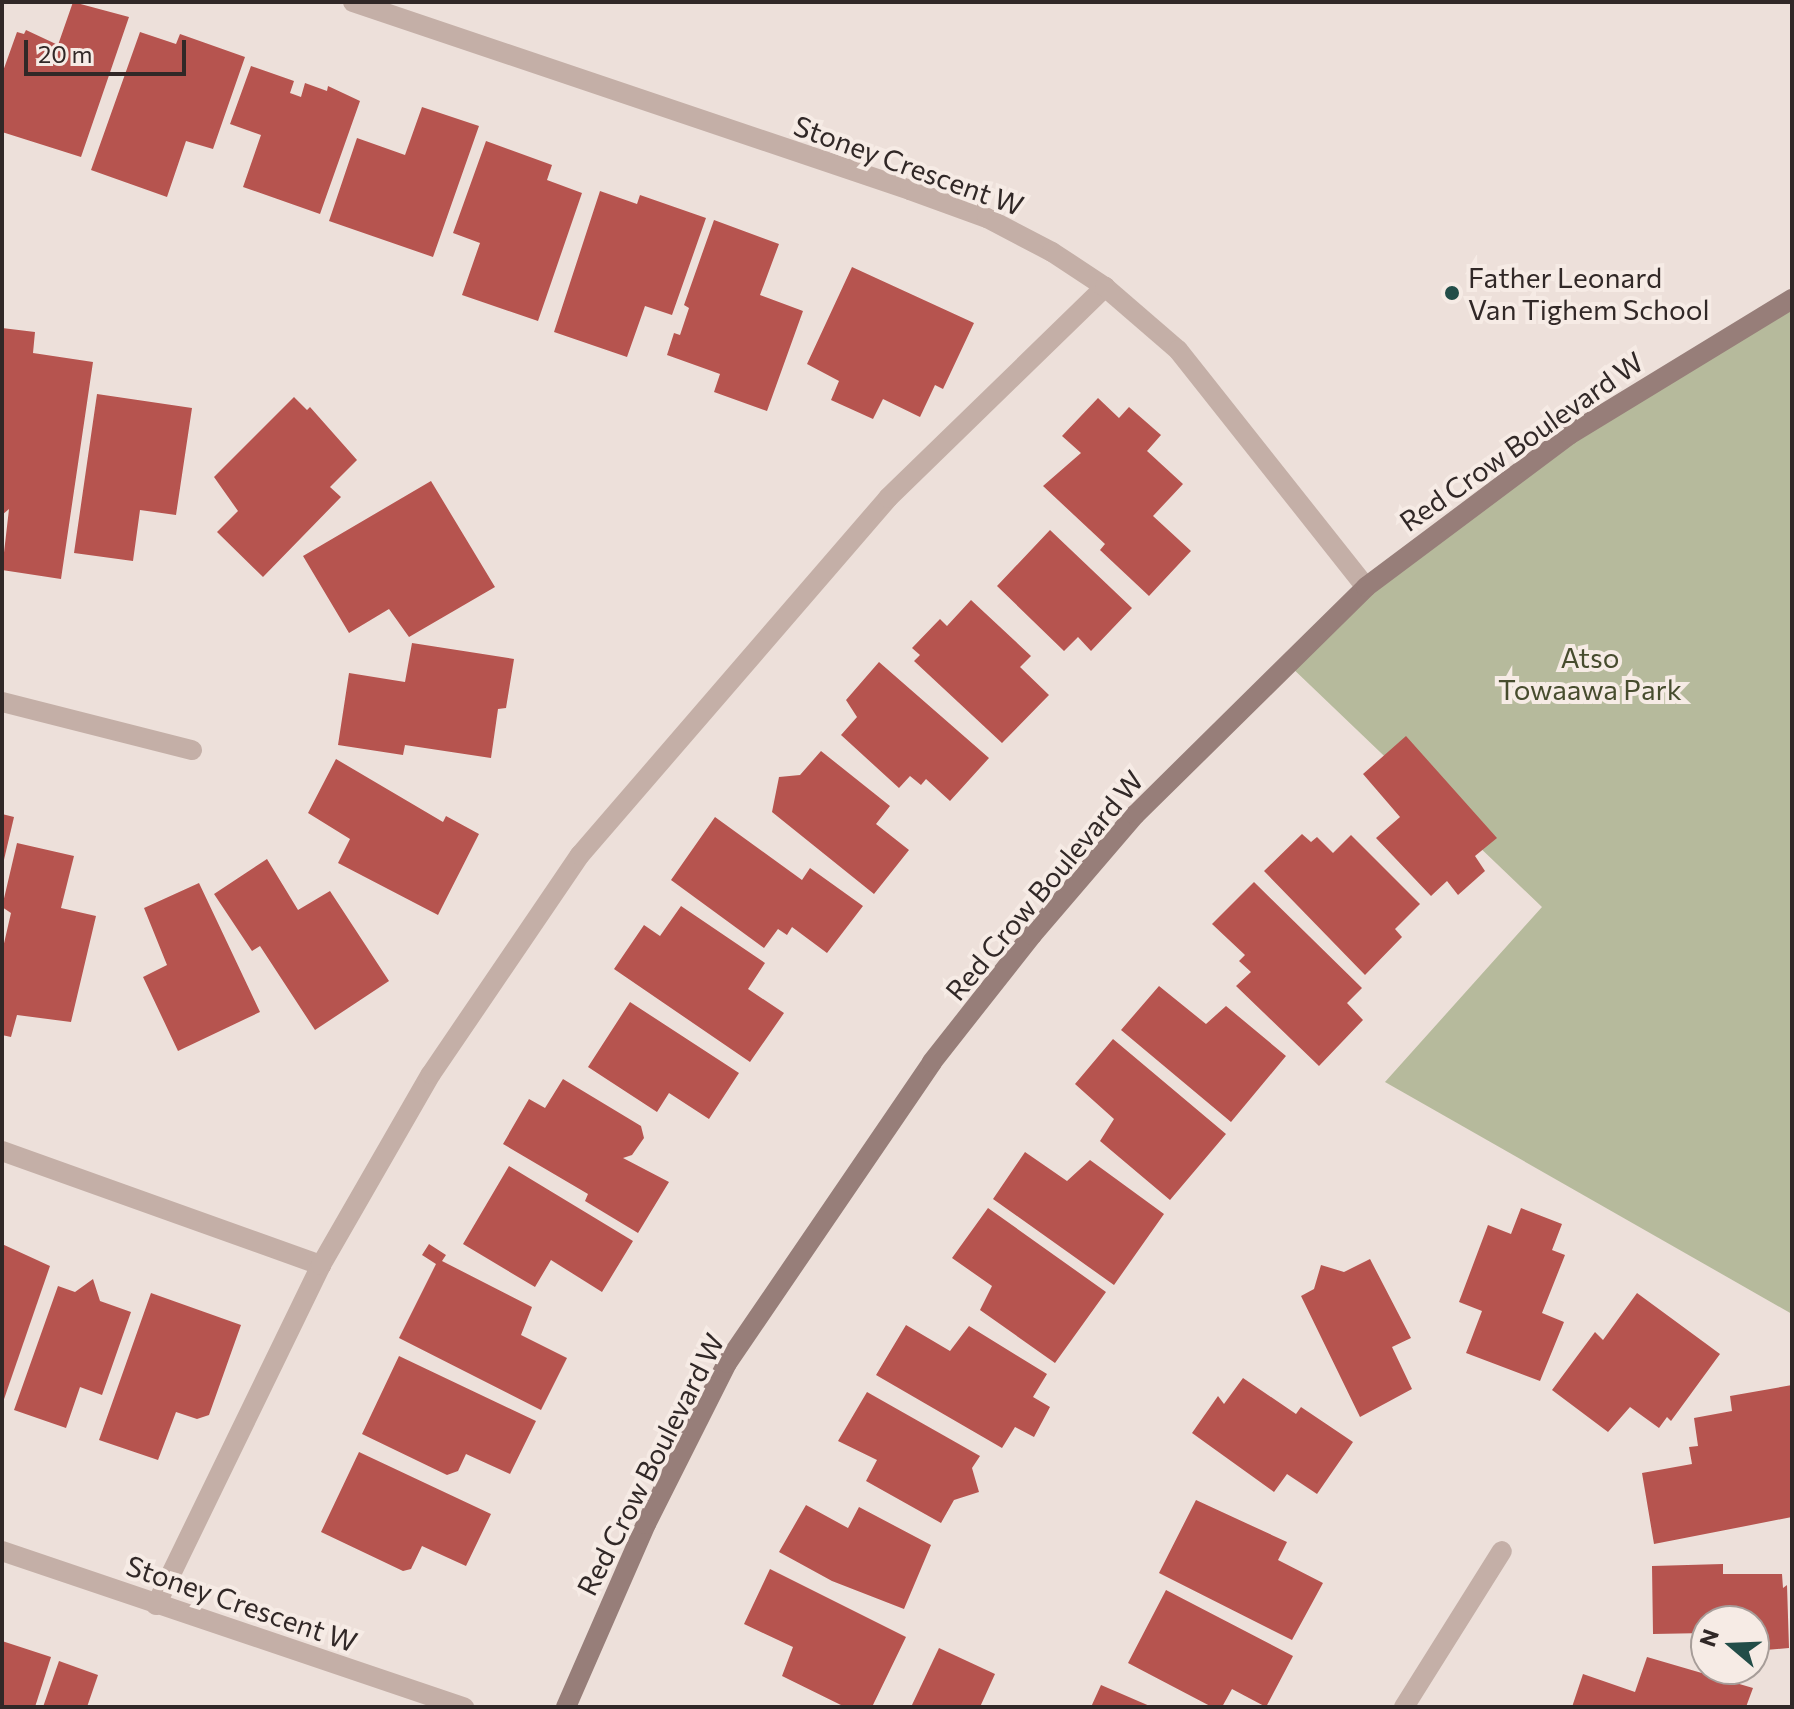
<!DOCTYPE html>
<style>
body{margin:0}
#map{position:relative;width:1794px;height:1709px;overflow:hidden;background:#ede0da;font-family:Commissioner,sans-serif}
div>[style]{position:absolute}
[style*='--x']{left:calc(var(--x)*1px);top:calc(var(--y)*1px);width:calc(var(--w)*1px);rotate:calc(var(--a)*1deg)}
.green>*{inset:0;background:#b6ba9c}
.building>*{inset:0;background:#b6544f}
.lane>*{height:20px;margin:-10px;padding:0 10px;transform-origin:10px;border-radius:10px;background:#c4afa7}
.street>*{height:20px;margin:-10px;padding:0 10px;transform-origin:10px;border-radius:10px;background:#c4afa7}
.secondary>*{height:20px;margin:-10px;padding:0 10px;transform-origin:10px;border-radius:10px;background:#977e79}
.dots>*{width:22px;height:22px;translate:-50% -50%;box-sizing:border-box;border:4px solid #f6ebe5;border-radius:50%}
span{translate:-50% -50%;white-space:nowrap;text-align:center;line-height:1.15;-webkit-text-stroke:8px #f6ebe5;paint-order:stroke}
.street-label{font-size:28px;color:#312827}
.poi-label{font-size:28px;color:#312827}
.left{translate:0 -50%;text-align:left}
.park-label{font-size:28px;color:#474c2e}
.frame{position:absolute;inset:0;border:4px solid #312827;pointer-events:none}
.north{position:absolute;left:1690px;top:1605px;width:80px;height:80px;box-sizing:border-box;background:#f6ebe5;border:2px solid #a79d99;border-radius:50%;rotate:289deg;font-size:22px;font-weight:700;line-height:32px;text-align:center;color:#312827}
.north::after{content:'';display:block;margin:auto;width:28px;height:36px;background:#224d48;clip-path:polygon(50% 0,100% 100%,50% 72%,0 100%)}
.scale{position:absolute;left:24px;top:40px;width:162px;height:36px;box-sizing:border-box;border:4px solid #312827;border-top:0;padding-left:10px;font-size:24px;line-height:28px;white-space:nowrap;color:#312827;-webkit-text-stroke:6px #f6ebe5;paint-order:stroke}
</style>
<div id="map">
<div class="green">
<div style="clip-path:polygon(1792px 299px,1792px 1314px,1385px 1082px,1542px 907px,1287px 663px,1569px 435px)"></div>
</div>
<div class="building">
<div style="clip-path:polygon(73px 2px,129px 17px,81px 157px,2px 132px,2px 74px,17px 32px,24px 34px,26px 30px,58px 45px)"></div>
<div style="clip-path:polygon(140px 32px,176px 44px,180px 34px,245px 57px,213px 149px,186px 141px,167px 197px,91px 170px)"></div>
<div style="clip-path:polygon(251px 66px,294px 81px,290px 93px,301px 97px,305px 83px,327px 91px,328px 86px,360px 101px,320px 214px,243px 187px,261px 135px,230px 124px)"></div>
<div style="clip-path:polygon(422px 107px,479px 126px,433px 257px,329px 221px,357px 138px,405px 155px)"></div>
<div style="clip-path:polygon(486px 141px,552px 165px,547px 180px,582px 193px,538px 321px,462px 295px,480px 243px,453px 233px)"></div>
<div style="clip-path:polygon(600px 191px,637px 204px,640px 195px,706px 218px,672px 315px,645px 306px,627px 357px,554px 332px)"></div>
<div style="clip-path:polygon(714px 220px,779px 244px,760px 295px,803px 311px,767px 411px,714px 392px,720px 374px,667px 355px,674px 333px,680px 335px,689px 308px,684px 305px)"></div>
<div style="clip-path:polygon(852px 267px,974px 323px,943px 389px,935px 385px,920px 417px,883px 399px,873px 419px,831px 400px,839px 381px,807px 364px)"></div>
<div style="clip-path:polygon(2px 328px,35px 332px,33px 353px,93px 362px,61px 579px,2px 570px,9px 509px,2px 515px)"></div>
<div style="clip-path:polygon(97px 394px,192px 408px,176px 515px,140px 510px,133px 561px,74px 553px)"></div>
<div style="clip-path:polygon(294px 397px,307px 410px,310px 407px,357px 460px,330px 487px,341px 497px,263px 577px,217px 532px,238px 511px,214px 477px)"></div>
<div style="clip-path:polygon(1098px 398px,1119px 418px,1129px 407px,1161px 435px,1147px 451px,1183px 484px,1153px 516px,1191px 551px,1149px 596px,1100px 550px,1105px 544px,1043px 486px,1081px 453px,1062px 436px)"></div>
<div style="clip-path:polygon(431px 481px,495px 587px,409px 637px,389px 609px,349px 633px,303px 556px)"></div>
<div style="clip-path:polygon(1050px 530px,1132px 608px,1091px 651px,1078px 637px,1064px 651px,997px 586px)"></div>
<div style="clip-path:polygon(971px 600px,1031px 656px,1020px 667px,1049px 695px,1002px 743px,914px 661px,920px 655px,912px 648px,940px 619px,947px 626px)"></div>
<div style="clip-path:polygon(412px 643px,514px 659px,506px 708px,498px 709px,491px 758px,405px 745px,403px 755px,338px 745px,349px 673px,405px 682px)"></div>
<div style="clip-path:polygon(879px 662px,989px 758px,950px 801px,926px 779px,921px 785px,910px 776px,899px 788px,841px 735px,857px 717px,846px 700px)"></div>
<div style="clip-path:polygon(1406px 736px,1497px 838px,1475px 856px,1485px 871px,1458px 895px,1447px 881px,1431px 896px,1376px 838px,1400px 817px,1363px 774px)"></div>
<div style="clip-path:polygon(821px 751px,890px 806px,876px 824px,909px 850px,874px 894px,772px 812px,779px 777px,800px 775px)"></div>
<div style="clip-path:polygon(336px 759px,443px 822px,446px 816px,479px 834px,438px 915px,338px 863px,350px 839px,308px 813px)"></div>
<div style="clip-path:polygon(2px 814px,14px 817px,3px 864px,2px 863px)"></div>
<div style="clip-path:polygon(715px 817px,802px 880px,810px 868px,863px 906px,827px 953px,792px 927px,787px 935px,778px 929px,764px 948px,671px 880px)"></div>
<div style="clip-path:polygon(1302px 834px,1311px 842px,1317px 837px,1333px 853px,1351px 835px,1420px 904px,1395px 929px,1402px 937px,1365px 975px,1264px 871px)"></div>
<div style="clip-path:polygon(17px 843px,74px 856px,61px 908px,96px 916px,71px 1022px,17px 1015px,11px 1037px,2px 1035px,2px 952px,11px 913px,2px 907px)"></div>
<div style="clip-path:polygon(267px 859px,298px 910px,330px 891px,389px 981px,315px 1030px,260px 946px,252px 951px,214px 894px)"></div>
<div style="clip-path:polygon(1254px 882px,1362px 988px,1347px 1003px,1363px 1020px,1319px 1066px,1236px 986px,1251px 972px,1239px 961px,1245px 955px,1212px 924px)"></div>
<div style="clip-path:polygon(199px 883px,260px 1012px,178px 1051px,143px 977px,167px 965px,144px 908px)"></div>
<div style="clip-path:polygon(681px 906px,765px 963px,748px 989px,784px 1013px,750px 1062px,614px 969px,644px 925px,660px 936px)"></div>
<div style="clip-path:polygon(1159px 986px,1206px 1024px,1226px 1006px,1286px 1056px,1231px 1122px,1121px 1030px)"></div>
<div style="clip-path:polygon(630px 1002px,739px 1073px,709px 1119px,669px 1093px,657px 1112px,588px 1067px)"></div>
<div style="clip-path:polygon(1113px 1039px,1226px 1134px,1170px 1200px,1100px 1141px,1114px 1119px,1075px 1084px)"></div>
<div style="clip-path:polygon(563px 1079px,641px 1126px,644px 1138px,632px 1155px,623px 1158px,669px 1182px,638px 1233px,585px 1201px,588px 1194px,503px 1144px,529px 1099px,545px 1108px)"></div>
<div style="clip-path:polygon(1025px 1152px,1067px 1181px,1090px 1160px,1164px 1214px,1114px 1285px,993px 1199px)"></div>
<div style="clip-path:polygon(509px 1166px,633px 1241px,602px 1292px,551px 1260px,535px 1287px,463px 1244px)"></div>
<div style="clip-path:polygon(988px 1208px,1106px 1292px,1055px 1363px,980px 1310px,992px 1286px,952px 1258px)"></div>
<div style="clip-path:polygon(1521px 1208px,1562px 1224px,1552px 1250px,1565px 1255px,1542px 1313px,1564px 1322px,1540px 1381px,1466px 1353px,1482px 1311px,1459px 1302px,1488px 1225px,1511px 1234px)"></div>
<div style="clip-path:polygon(2px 1244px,50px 1266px,2px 1405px)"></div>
<div style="clip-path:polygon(429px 1244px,446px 1255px,442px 1261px,532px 1307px,521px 1335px,567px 1358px,541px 1410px,399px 1338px,436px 1264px,422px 1255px)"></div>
<div style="clip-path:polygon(1370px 1259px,1411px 1338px,1392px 1347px,1412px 1389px,1360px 1417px,1301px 1296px,1314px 1289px,1321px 1265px,1344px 1272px)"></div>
<div style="clip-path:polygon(93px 1279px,100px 1301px,131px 1312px,102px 1395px,80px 1387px,66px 1428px,14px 1410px,58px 1286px,75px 1292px)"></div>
<div style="clip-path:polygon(151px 1293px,241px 1325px,209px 1415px,197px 1419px,176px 1412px,158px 1460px,99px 1440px)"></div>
<div style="clip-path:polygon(1637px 1293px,1720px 1354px,1671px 1421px,1667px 1417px,1659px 1428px,1630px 1407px,1608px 1432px,1552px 1390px,1595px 1332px,1603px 1340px)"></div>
<div style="clip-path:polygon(906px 1325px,950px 1351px,969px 1326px,1047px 1374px,1033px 1397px,1050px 1407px,1034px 1437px,1015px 1427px,1002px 1448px,876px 1375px)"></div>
<div style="clip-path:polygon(399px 1356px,536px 1421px,510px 1474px,466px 1454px,458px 1471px,447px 1475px,362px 1434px)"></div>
<div style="clip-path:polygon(1243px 1378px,1296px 1414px,1301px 1407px,1353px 1442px,1317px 1494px,1287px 1474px,1274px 1492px,1192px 1433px,1218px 1396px,1224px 1404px)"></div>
<div style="clip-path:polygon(1792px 1385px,1792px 1517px,1654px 1544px,1642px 1473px,1692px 1464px,1689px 1447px,1698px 1446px,1694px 1418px,1732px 1411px,1730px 1396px)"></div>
<div style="clip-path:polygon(867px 1392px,980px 1456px,972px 1468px,979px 1492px,954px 1500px,941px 1523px,866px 1481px,877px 1460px,838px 1441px)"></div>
<div style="clip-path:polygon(359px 1452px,491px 1514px,466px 1566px,422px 1546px,411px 1569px,403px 1571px,321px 1532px)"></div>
<div style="clip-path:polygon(1196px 1500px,1287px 1542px,1278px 1560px,1323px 1583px,1292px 1640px,1159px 1573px)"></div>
<div style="clip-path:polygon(806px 1505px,848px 1528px,859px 1507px,931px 1545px,904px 1609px,832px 1581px,779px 1552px)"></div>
<div style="clip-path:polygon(1723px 1564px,1723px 1574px,1782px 1574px,1783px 1588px,1787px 1585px,1789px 1648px,1754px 1651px,1754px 1621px,1706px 1621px,1706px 1633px,1653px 1634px,1652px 1566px)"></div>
<div style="clip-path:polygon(770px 1569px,906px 1637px,872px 1707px,845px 1707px,782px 1676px,793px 1647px,744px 1624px)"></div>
<div style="clip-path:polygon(1166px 1590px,1293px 1656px,1266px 1707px,1232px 1689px,1222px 1707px,1212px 1707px,1128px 1663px)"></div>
<div style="clip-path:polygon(2px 1641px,51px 1657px,35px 1707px,2px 1707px)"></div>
<div style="clip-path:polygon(939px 1648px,995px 1674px,980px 1707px,911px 1707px)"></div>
<div style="clip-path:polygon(1647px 1657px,1753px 1688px,1746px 1707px,1572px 1707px,1583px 1674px,1635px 1692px)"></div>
<div style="clip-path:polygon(59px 1661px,98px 1675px,87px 1707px,43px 1707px)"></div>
<div style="clip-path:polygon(1101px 1685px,1152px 1707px,1091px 1707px)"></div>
</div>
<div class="lane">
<div style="--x:2;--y:1151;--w:339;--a:19.7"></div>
<div style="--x:156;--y:1605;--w:378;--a:-64.1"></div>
<div style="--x:321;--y:1265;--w:220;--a:-60.1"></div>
<div style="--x:431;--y:1074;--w:265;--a:-55.8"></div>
<div style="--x:580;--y:855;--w:472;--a:-49.2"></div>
<div style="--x:888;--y:498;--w:303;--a:-44.2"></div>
</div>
<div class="street">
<div style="--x:353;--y:2;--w:588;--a:18.65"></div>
<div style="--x:910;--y:190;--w:82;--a:20"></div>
<div style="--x:987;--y:218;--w:73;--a:27.6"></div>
<div style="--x:1052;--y:252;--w:64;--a:33.4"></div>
<div style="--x:1105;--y:287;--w:96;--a:40.8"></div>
<div style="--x:1178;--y:350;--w:303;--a:51.6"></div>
<div style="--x:2;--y:702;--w:196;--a:14.2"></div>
<div style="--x:2;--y:1551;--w:488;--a:18.7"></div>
<div style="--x:1404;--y:1707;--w:184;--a:-57.9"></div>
</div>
<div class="secondary">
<div style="--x:566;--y:1707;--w:200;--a:-66.4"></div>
<div style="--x:646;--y:1524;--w:180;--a:-63.3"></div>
<div style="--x:727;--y:1363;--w:364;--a:-55.7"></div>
<div style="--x:932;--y:1062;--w:162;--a:-51.8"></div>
<div style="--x:1032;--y:935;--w:158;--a:-49.4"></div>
<div style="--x:1135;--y:815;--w:325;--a:-44.6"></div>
<div style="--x:1366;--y:587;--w:254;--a:-36.8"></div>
<div style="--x:1569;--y:435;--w:261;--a:-31.4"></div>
</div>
<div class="dots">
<div style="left:1452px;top:293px;background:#224d48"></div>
</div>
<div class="street-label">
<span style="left:909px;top:165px;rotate:20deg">Stoney Crescent W</span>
<span style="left:1521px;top:441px;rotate:-35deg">Red Crow Boulevard W</span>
<span style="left:1044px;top:885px;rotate:-50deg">Red Crow Boulevard W</span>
<span style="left:650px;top:1464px;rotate:-63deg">Red Crow Boulevard W</span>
<span style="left:242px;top:1603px;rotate:19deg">Stoney Crescent W</span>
</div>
<div class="poi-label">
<span class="left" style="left:1468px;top:293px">Father Leonard<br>Van Tighem School</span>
</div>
<div class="park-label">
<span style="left:1590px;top:673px">Atso<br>Towaawa Park</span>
</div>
<div class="frame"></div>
<div class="north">N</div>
<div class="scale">20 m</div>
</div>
